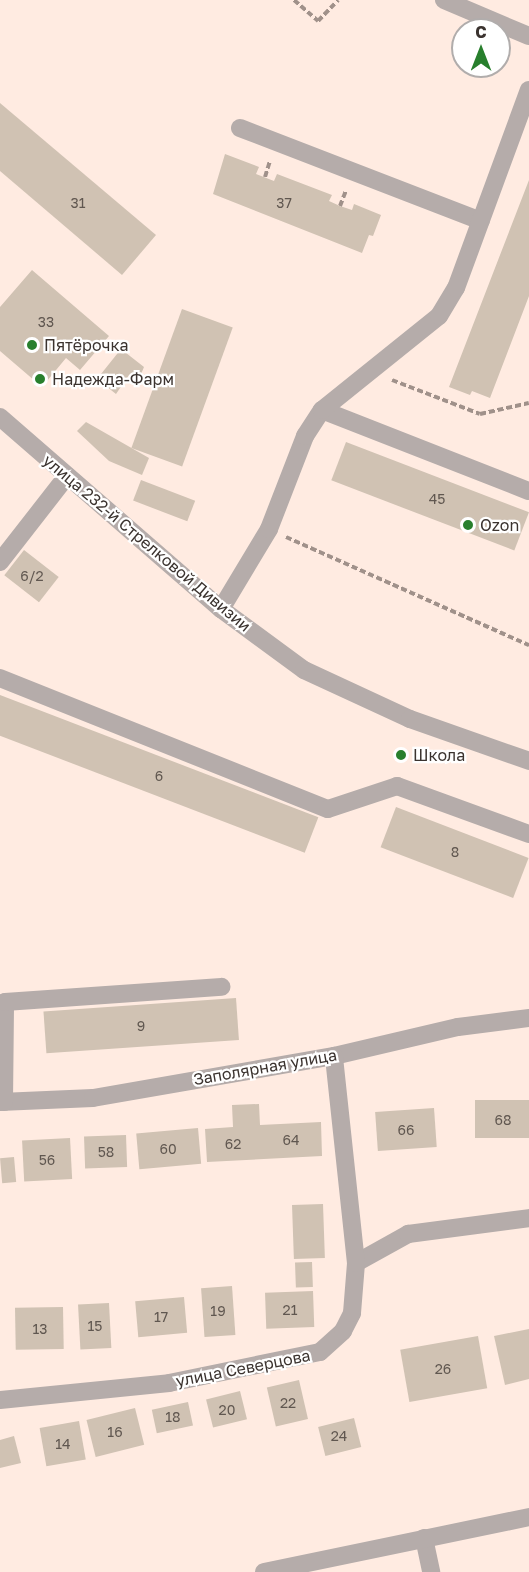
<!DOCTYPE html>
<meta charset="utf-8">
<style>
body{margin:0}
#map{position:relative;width:529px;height:1572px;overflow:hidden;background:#ffebe1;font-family:"Golos Text",sans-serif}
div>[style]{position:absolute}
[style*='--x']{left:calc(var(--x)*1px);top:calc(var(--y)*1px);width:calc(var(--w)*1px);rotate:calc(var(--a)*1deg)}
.building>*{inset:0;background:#d0c2b3;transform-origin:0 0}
.path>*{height:4px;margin-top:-2px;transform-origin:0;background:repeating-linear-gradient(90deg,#a0918a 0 6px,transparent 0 9px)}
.minor>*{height:18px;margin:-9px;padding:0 9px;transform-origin:9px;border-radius:9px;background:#b5acaa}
.dots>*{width:16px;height:16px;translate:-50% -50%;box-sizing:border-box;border:3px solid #fff;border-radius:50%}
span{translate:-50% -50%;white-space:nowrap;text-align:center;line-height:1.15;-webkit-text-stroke:4.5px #fff;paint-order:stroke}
.number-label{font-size:14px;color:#605750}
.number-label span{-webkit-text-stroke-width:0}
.poi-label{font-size:16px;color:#3b332f}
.left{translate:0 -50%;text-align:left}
.street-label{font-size:16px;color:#3b332f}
.north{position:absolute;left:451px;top:18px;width:60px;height:60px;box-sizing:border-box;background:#fff;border:2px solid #b1adac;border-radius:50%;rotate:0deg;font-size:16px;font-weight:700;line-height:24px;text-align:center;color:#3b332f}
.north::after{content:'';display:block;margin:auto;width:21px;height:27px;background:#287f2d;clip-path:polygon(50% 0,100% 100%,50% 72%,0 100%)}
</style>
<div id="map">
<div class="building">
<div style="clip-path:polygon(0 103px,156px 235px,122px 275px,0 171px)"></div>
<div style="clip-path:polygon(225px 154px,259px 167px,256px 174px,274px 181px,277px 174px,332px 195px,329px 201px,340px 206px,352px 210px,354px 204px,381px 215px,373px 236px,369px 235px,362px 253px,213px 194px)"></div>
<div style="clip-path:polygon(529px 180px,529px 296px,490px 398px,472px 391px,470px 395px,449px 387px)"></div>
<div style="clip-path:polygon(32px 270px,109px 336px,80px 370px,66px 358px,42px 387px,0 351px,0 307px)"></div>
<div style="left:182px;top:309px;width:54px;height:148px;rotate:20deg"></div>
<div style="clip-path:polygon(121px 349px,144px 367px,139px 379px,129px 375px,116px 394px,97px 379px)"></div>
<div style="clip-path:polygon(86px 422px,149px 458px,142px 475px,109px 461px,77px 431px)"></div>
<div style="left:346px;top:442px;width:196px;height:41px;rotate:21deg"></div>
<div style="left:141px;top:480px;width:58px;height:22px;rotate:21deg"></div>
<div style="left:24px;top:550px;width:44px;height:32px;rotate:38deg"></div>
<div style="left:0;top:695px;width:341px;height:38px;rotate:21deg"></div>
<div style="left:396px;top:807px;width:142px;height:43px;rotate:21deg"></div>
<div style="left:236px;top:998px;width:42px;height:193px;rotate:86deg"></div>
<div style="left:529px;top:1100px;width:38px;height:54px;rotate:90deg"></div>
<div style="clip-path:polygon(259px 1104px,260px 1125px,321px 1122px,322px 1156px,207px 1162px,205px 1129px,233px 1127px,232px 1105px)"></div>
<div style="left:434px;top:1108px;width:39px;height:59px;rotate:86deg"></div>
<div style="left:198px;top:1128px;width:36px;height:62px;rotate:85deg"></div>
<div style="left:126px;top:1135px;width:32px;height:42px;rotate:88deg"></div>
<div style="left:70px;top:1138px;width:41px;height:48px;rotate:87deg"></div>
<div style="left:14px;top:1157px;width:25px;height:14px;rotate:85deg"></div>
<div style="left:323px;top:1204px;width:54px;height:31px;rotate:88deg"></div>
<div style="left:312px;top:1262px;width:25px;height:17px;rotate:88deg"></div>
<div style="left:232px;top:1286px;width:49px;height:31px;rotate:86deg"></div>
<div style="left:313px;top:1291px;width:36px;height:48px;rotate:88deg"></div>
<div style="left:184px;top:1297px;width:36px;height:49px;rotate:85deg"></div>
<div style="left:109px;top:1303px;width:45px;height:31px;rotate:87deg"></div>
<div style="left:63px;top:1307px;width:42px;height:48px;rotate:89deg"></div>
<div style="clip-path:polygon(529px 1329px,529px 1379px,505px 1385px,494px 1336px)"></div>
<div style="left:478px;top:1336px;width:53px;height:79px;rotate:80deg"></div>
<div style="left:299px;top:1380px;width:40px;height:33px;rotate:77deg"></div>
<div style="left:240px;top:1391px;width:29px;height:35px;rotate:76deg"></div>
<div style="left:188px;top:1402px;width:24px;height:37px;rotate:78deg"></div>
<div style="left:135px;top:1408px;width:38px;height:50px;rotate:76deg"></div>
<div style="left:354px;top:1418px;width:30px;height:37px;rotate:76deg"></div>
<div style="left:79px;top:1421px;width:39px;height:40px;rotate:80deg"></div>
<div style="clip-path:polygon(14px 1436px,21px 1463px,0 1468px,0 1440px)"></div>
</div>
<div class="path">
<div style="--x:294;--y:0;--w:32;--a:41"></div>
<div style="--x:318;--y:21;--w:29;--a:-46"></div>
<div style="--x:265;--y:177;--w:17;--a:-73"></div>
<div style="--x:340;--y:206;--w:17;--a:-69"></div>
<div style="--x:392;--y:380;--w:94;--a:21.1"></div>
<div style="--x:480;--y:414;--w:50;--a:-12.7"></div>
<div style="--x:286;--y:537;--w:266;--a:24"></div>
</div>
<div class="minor">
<div style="--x:444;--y:0;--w:92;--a:23"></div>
<div style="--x:240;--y:128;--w:258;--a:21.1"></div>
<div style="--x:322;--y:410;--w:222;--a:21.4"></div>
<div style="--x:0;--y:417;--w:293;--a:41"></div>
<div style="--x:221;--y:609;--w:103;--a:36.3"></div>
<div style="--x:304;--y:670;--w:117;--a:24.8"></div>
<div style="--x:410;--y:719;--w:126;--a:19.4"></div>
<div style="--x:0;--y:562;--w:109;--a:-52.1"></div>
<div style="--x:221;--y:609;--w:93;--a:-59"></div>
<div style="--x:269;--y:529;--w:100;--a:-68.8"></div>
<div style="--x:305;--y:436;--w:31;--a:-57"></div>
<div style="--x:322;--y:410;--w:150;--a:-38.8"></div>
<div style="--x:439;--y:316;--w:33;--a:-59"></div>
<div style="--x:456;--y:288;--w:211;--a:-69.8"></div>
<div style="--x:0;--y:678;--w:353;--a:21.8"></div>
<div style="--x:328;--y:809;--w:73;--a:-18.4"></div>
<div style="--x:397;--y:786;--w:140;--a:20"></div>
<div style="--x:0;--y:1102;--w:93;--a:-2.5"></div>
<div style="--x:93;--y:1098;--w:245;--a:-9.9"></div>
<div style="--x:334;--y:1056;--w:127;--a:-13.2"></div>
<div style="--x:458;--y:1027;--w:72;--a:-7.2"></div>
<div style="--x:4;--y:1102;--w:100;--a:-89.4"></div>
<div style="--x:5;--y:1002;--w:217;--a:-4"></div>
<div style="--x:356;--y:1263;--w:60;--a:-29.1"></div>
<div style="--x:408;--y:1234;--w:122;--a:-7.5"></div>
<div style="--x:0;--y:1400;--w:170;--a:-5.7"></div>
<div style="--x:169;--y:1383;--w:154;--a:-11.6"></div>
<div style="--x:320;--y:1352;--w:31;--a:-42"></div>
<div style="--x:343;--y:1331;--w:20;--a:-63"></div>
<div style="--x:352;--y:1313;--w:50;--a:-85.4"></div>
<div style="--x:356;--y:1263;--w:208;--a:-96.1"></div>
<div style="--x:424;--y:1538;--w:35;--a:78"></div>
<div style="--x:264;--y:1572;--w:271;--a:-11.7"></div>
</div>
<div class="dots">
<div style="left:32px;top:345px;background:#287f2d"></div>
<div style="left:40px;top:379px;background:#287f2d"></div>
<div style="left:468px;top:525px;background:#287f2d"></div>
<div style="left:401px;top:755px;background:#287f2d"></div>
</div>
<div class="number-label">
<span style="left:78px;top:203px">31</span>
<span style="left:284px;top:203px">37</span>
<span style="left:46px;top:322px">33</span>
<span style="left:437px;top:499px">45</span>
<span style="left:32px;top:576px">6/2</span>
<span style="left:159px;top:776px">6</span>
<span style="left:455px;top:852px">8</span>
<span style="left:141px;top:1026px">9</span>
<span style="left:503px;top:1120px">68</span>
<span style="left:406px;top:1130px">66</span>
<span style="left:291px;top:1140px">64</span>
<span style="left:233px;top:1144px">62</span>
<span style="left:168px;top:1149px">60</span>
<span style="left:106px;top:1152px">58</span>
<span style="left:47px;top:1160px">56</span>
<span style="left:290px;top:1310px">21</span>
<span style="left:218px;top:1311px">19</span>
<span style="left:161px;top:1317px">17</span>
<span style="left:95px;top:1326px">15</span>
<span style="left:40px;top:1329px">13</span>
<span style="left:443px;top:1369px">26</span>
<span style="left:288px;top:1403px">22</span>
<span style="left:227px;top:1410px">20</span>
<span style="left:173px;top:1417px">18</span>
<span style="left:115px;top:1432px">16</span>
<span style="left:339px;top:1436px">24</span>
<span style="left:63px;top:1444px">14</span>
</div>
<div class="poi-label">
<span class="left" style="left:44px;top:345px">Пятёрочка</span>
<span class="left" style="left:52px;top:379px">Надежда-Фарм</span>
<span class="left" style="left:480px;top:525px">Ozon</span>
<span class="left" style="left:413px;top:755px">Школа</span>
</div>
<div class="street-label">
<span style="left:147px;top:543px;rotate:40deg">улица 232-й Стрелковой Дивизии</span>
<span style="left:265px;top:1067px;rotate:-10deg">Заполярная улица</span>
<span style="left:243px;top:1368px;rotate:-11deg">улица Северцова</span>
</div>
<div class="north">С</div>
</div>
